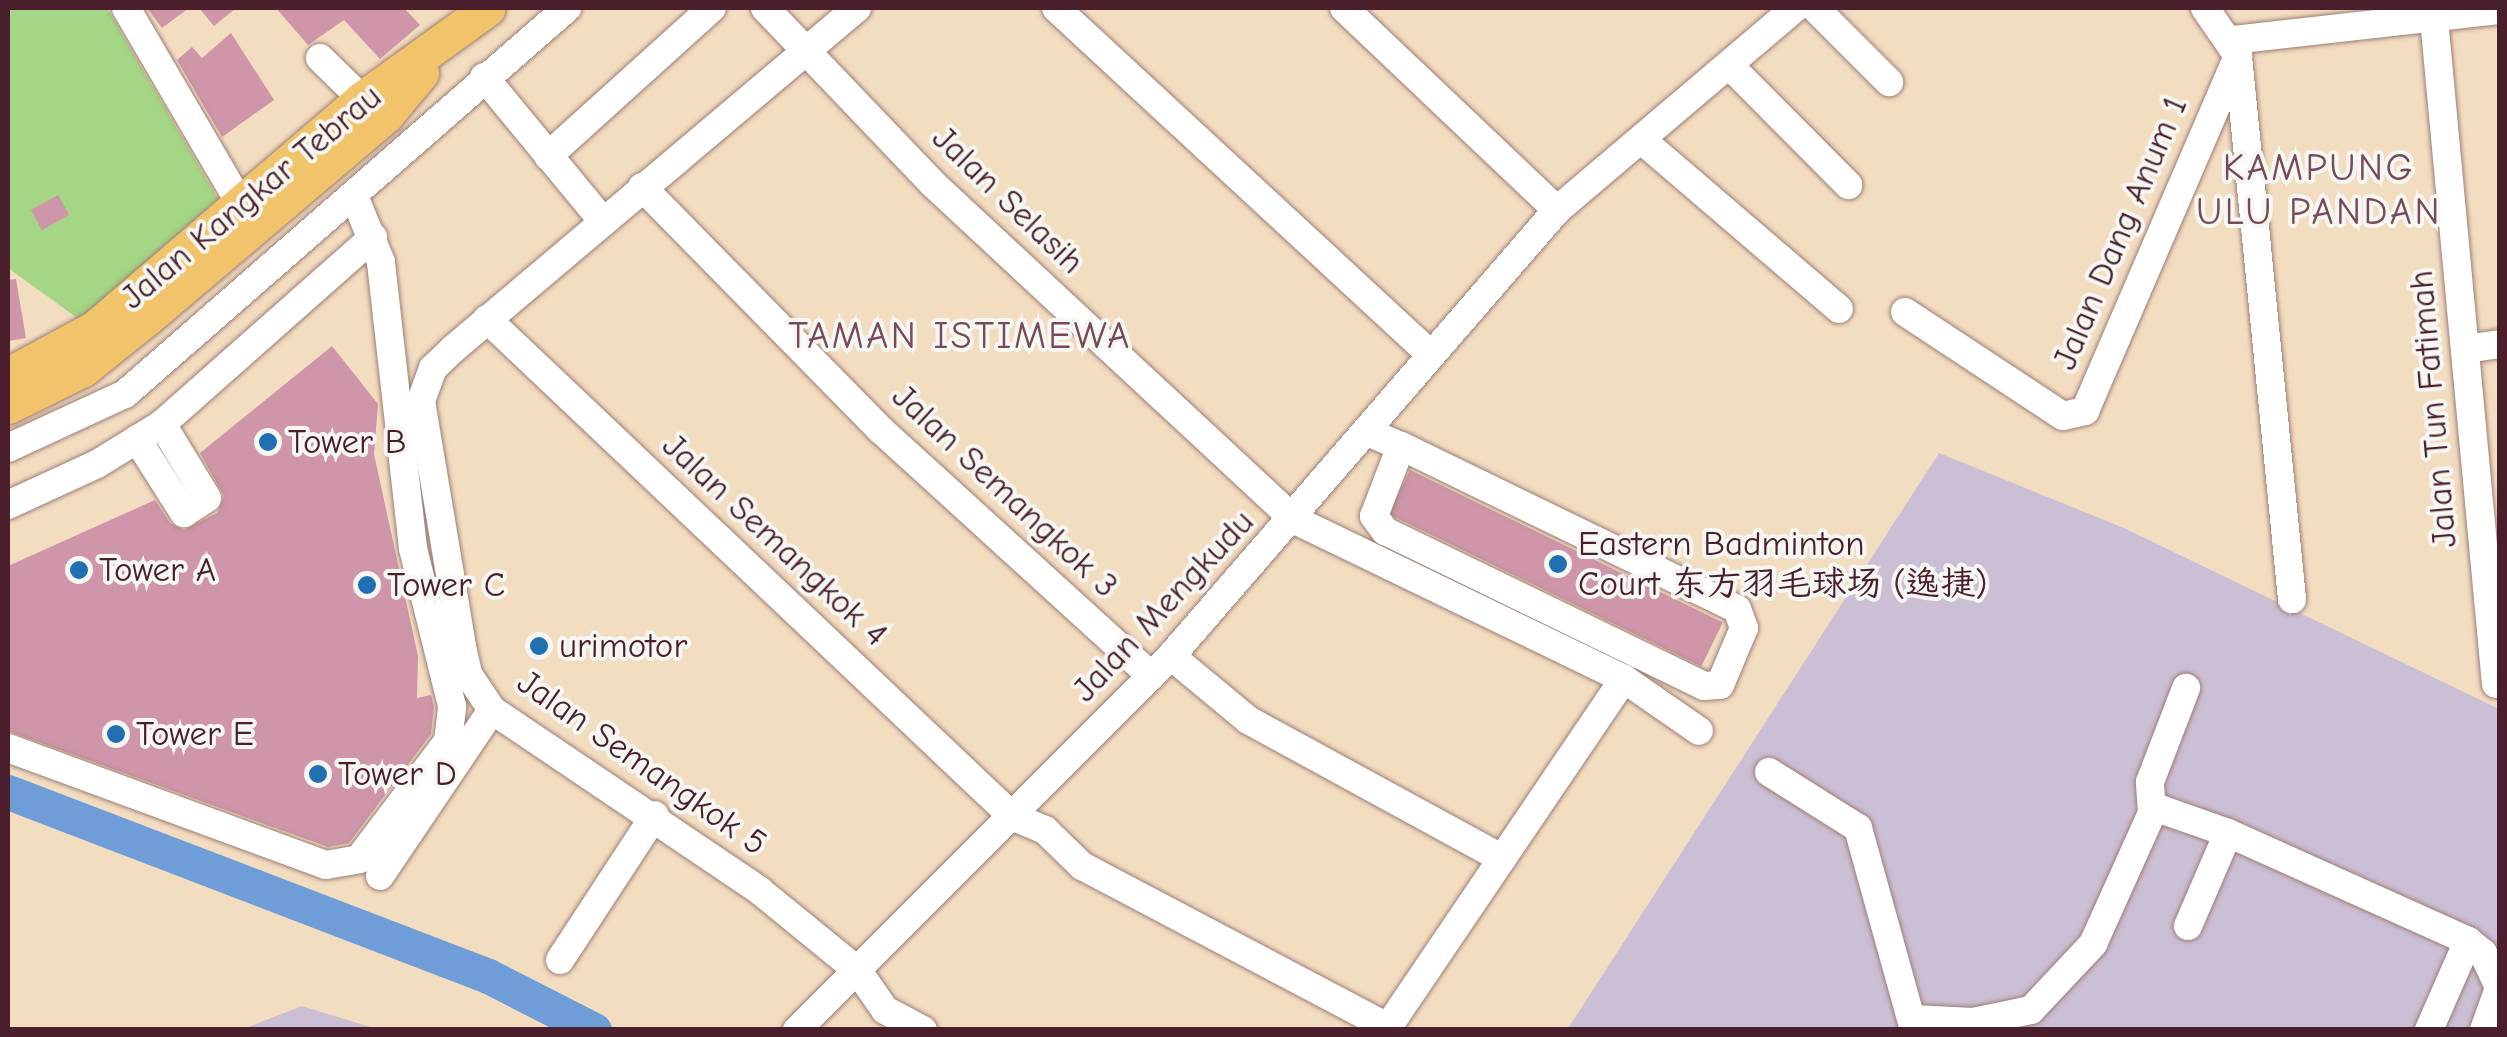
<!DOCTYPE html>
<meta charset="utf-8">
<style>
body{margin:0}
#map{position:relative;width:2507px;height:1037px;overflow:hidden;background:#f3ddc1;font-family:"Comic Neue","LXGW WenKai TC",sans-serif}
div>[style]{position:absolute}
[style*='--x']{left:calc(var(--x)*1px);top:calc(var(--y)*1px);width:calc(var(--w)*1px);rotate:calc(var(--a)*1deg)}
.industrial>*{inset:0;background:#cbbfd5}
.green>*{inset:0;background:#a5d685}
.river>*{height:35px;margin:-17.5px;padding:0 17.5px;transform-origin:17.5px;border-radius:17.5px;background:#6f9dd7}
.building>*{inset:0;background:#ce96a8;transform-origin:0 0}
.roads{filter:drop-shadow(0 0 2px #9e7e76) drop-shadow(0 0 2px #9e7e76)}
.minor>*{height:28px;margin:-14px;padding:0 14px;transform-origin:14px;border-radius:14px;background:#fff}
.major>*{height:35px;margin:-17.5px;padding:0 17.5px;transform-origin:17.5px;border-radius:17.5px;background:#f1c36a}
.dots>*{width:28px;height:28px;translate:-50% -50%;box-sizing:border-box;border:5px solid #f6f6f2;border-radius:50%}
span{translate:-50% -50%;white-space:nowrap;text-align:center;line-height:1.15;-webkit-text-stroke:8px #f6f6f2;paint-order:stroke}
.street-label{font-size:35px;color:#4a1f2b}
.poi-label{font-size:35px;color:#4a1f2b}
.left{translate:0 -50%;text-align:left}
.neighbourhood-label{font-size:38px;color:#784957;letter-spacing:2.5px}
.frame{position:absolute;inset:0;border:10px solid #4a1f2b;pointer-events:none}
</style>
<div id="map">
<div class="industrial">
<div style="clip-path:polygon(1939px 453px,2124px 528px,2499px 709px,2499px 979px,2475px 1029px,1567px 1030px)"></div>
<div style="clip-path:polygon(302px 1006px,377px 1029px,243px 1029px)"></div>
</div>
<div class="green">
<div style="clip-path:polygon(8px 8px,107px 8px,218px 199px,80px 320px,8px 268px)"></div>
</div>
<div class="river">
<div style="--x:8;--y:792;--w:514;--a:20.97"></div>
<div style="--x:488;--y:976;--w:119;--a:27"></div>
</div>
<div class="building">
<div style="clip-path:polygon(147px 8px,189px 8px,162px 28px)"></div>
<div style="clip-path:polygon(199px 8px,236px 8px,214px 26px)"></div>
<div style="clip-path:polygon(276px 8px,404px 8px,420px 25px,380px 59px,344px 20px,308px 45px)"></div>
<div style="clip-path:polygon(231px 33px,274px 100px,222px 137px,177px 60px,192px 47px,202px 58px)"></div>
<div style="left:58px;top:195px;width:23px;height:31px;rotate:61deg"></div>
<div style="clip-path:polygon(16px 279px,26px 338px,8px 341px,8px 280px)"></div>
<div style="clip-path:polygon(332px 346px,378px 404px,374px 454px,418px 656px,417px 698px,431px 695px,434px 707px,431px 734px,349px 843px,328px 847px,8px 731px,8px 566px,155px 500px,170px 523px,184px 530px,217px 513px,224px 496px,200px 453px)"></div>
<div style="left:1410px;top:470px;width:348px;height:49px;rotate:26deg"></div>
</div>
<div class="roads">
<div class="minor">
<div style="--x:126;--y:8;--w:226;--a:59.7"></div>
<div style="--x:765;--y:8;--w:242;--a:46.3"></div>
<div style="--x:932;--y:183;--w:495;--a:42.9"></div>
<div style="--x:1295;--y:520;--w:365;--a:25.8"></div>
<div style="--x:1624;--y:679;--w:91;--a:34.7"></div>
<div style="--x:857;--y:8;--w:529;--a:139.83"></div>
<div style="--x:453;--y:349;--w:28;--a:136"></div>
<div style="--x:433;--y:368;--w:35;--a:110"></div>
<div style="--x:421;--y:401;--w:249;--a:80.5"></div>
<div style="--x:462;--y:647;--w:28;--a:77"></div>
<div style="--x:468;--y:674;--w:43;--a:56.3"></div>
<div style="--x:492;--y:710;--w:323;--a:34"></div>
<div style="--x:760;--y:891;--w:127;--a:39.2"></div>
<div style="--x:858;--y:971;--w:47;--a:55.3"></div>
<div style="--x:885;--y:1010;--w:43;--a:27.8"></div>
<div style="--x:1056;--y:8;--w:507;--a:42.76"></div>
<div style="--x:1344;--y:8;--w:294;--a:43.5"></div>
<div style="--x:1815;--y:8;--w:105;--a:45"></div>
<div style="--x:2205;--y:8;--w:58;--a:55.5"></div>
<div style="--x:2238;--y:56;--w:546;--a:84.32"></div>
<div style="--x:2433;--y:8;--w:679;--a:84.68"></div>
<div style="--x:2232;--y:40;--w:270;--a:-6.4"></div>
<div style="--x:320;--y:58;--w:59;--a:44.3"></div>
<div style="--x:1730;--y:66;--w:168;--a:45.2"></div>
<div style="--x:484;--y:77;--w:185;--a:50.5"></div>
<div style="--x:1643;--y:141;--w:258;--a:40.6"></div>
<div style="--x:548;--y:156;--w:221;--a:-42.1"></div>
<div style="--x:642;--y:187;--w:342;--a:45.5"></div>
<div style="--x:882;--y:431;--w:364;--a:42.3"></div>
<div style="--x:1905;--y:312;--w:189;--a:33.4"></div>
<div style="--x:2063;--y:416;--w:23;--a:-13"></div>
<div style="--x:2085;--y:411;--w:387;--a:-66.7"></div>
<div style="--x:487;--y:319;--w:723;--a:43.43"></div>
<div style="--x:1012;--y:816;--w:36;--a:23"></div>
<div style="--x:1045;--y:830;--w:52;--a:44.2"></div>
<div style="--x:1082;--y:866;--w:345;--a:27.8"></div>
<div style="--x:2465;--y:349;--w:35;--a:-8"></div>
<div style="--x:1370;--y:433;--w:34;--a:23"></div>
<div style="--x:1401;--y:446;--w:75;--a:111.1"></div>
<div style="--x:1374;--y:516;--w:19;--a:54"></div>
<div style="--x:1385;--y:531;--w:355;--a:25.9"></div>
<div style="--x:1704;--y:686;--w:16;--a:-4"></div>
<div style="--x:1720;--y:685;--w:62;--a:-67.2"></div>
<div style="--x:1744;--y:628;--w:20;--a:-110"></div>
<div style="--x:1737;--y:609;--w:373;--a:-154.1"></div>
<div style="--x:137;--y:439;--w:88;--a:57.6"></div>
<div style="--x:184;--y:513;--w:27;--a:-33"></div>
<div style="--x:207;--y:498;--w:87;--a:-121.3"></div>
<div style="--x:8;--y:448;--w:129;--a:-24.8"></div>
<div style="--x:125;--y:394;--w:587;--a:-41.13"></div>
<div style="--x:8;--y:505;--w:98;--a:-24.7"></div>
<div style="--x:97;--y:464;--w:76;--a:-31.6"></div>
<div style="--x:162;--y:424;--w:282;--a:-41.5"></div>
<div style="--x:1171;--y:656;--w:100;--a:39.7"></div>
<div style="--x:1248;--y:720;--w:286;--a:28.6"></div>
<div style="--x:8;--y:748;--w:339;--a:20.2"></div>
<div style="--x:326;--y:865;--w:34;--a:-10"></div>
<div style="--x:359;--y:859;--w:148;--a:-53"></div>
<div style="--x:448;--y:741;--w:35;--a:-83"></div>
<div style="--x:452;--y:706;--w:163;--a:-103.9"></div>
<div style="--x:413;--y:548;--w:288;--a:-96.4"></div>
<div style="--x:381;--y:262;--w:71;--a:-112.2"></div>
<div style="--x:1769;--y:772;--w:105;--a:32.2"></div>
<div style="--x:1858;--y:828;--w:210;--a:74.5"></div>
<div style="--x:2152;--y:813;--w:31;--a:-94"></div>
<div style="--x:2150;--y:782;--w:101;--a:-69"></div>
<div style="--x:380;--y:876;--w:200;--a:-56"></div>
<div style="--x:2188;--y:926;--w:101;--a:-66.7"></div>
<div style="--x:2468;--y:941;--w:19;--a:39"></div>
<div style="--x:2483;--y:953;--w:38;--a:65"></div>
<div style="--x:2499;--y:988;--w:45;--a:109.7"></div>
<div style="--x:560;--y:960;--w:173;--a:-56.8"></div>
<div style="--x:1912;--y:1019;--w:61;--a:2.8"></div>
<div style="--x:1973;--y:1022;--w:59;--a:-11.7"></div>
<div style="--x:2031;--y:1010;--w:91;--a:-46.8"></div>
<div style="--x:2093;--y:944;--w:144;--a:-65.8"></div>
<div style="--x:2152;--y:813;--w:9;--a:-27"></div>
<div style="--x:2160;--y:809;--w:72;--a:19.4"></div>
<div style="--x:2228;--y:833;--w:263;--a:24.2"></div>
<div style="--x:2468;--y:941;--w:97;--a:113.7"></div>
<div style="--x:797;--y:1030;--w:529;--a:-45"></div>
<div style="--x:1171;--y:656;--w:590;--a:-49.12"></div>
<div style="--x:1557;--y:210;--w:312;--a:-40.3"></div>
<div style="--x:1386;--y:1030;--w:424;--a:-55.9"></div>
</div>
<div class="major">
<div style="--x:8;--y:375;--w:99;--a:-28.4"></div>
<div style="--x:95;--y:328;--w:352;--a:-40.6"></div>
<div style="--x:362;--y:99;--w:155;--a:-35.8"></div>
<div style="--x:8;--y:406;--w:84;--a:-26.3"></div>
<div style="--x:83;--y:369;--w:83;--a:-38.7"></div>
<div style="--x:148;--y:317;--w:312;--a:-40.3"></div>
<div style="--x:386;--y:115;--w:55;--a:-50.2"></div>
</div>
</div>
<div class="dots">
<div style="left:268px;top:442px;background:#1f6fb2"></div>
<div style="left:1558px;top:564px;background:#1f6fb2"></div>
<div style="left:79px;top:570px;background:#1f6fb2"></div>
<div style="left:367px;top:585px;background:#1f6fb2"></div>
<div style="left:539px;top:646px;background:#1f6fb2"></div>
<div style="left:116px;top:734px;background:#1f6fb2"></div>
<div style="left:318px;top:774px;background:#1f6fb2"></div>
</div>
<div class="street-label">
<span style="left:251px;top:197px;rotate:-40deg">Jalan Kangkar Tebrau</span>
<span style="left:1008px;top:200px;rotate:44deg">Jalan Selasih</span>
<span style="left:2120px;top:233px;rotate:-67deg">Jalan Dang Anum 1</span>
<span style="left:2433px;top:409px;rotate:-95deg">Jalan Tun Fatimah</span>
<span style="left:1005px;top:491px;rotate:43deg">Jalan Semangkok 3</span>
<span style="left:775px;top:540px;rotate:43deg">Jalan Semangkok 4</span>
<span style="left:1163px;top:606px;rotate:-47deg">Jalan Mengkudu</span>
<span style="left:642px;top:763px;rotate:35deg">Jalan Semangkok 5</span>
</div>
<div class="poi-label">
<span class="left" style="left:288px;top:442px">Tower B</span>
<span class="left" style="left:1578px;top:564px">Eastern Badminton<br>Court 东方羽毛球场 (逸捷)</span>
<span class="left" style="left:99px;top:570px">Tower A</span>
<span class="left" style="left:387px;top:585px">Tower C</span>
<span class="left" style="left:559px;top:646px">urimotor</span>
<span class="left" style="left:136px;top:734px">Tower E</span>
<span class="left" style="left:338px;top:774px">Tower D</span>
</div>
<div class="neighbourhood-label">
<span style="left:2319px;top:191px">KAMPUNG<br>ULU PANDAN</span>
<span style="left:960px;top:337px">TAMAN ISTIMEWA</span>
</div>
<div class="frame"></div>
</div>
